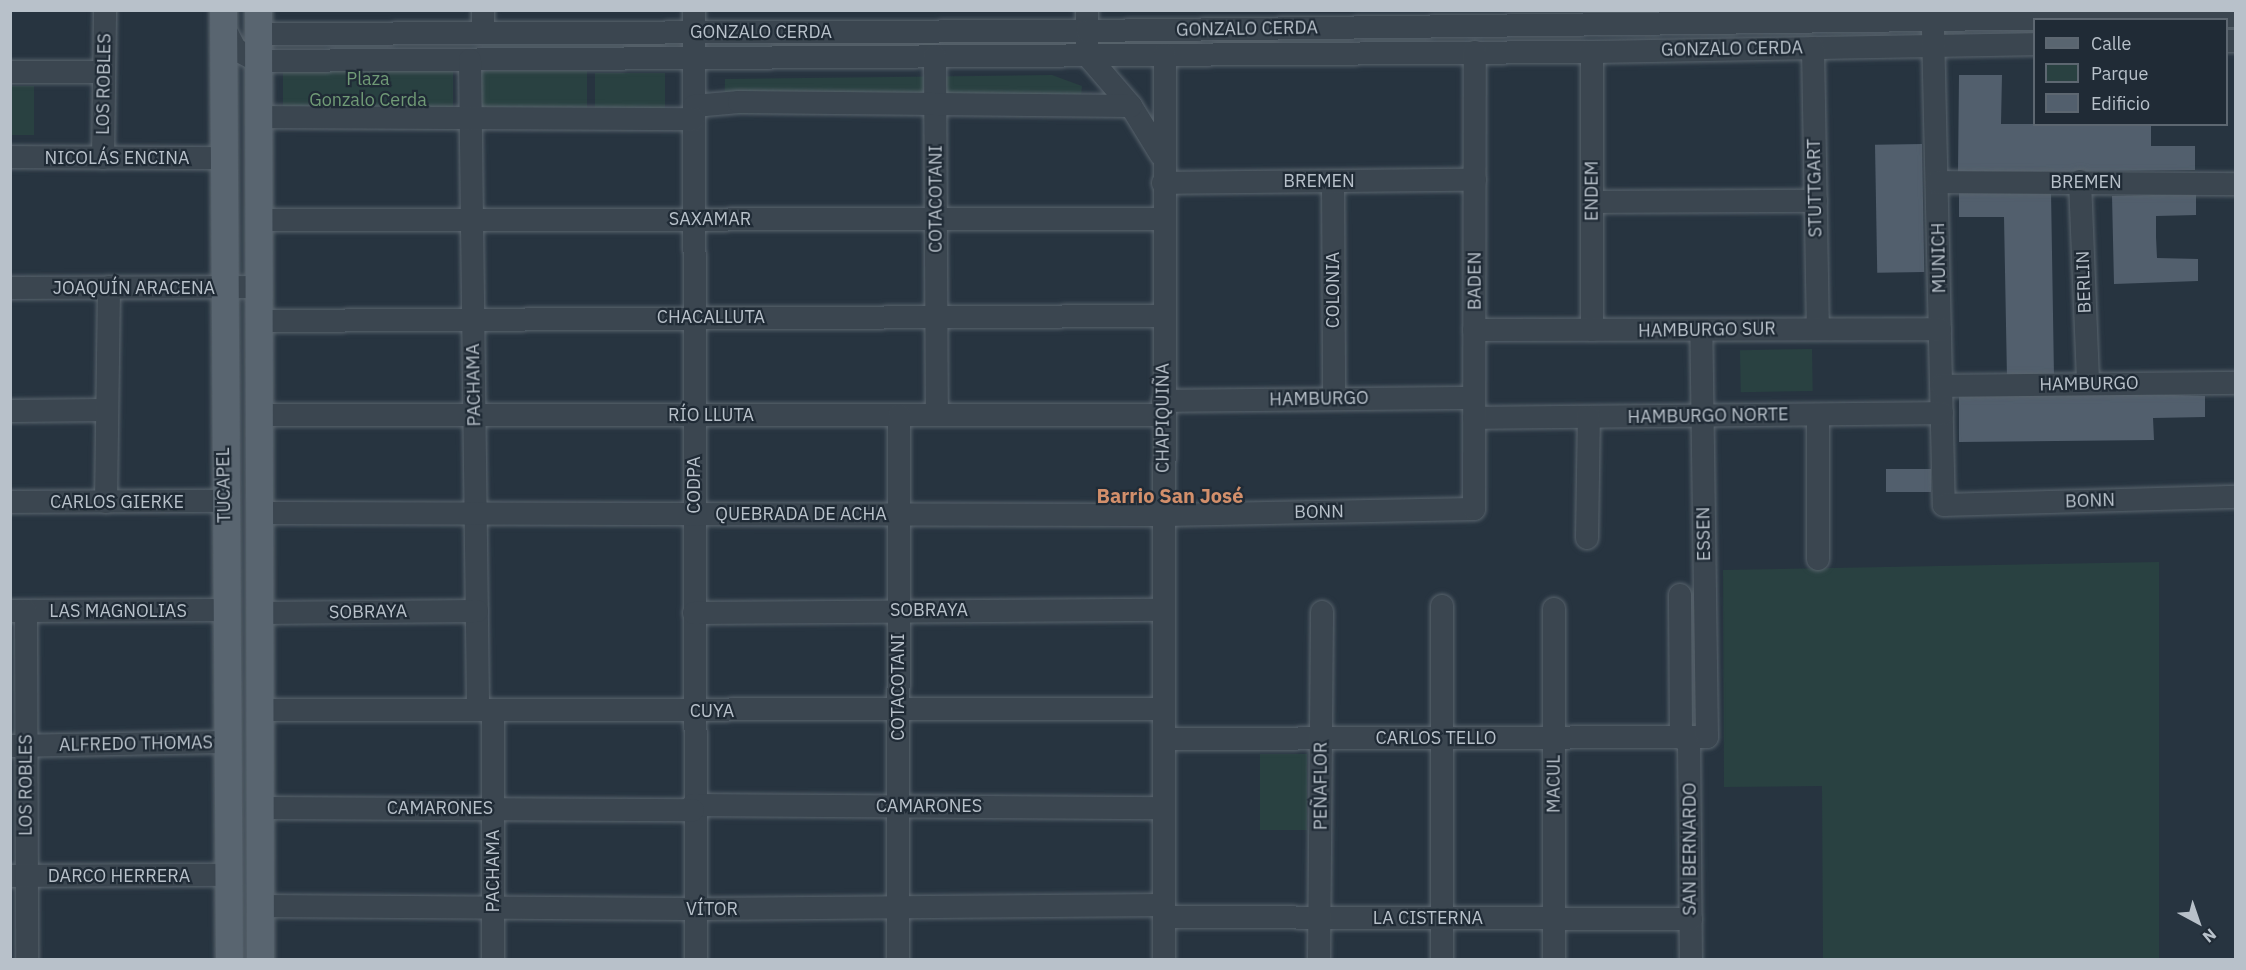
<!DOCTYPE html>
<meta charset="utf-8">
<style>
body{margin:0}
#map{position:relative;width:2246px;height:970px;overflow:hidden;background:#273440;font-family:"IBM Plex Sans",sans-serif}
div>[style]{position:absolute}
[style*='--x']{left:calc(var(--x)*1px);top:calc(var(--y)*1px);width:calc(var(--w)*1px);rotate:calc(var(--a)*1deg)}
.green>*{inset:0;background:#294141;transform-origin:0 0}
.building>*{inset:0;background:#525f6d;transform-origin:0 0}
.roads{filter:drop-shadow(0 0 2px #59646d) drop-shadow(0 0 2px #59646d)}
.minor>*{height:22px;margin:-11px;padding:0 11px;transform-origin:11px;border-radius:11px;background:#3b4650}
.major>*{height:27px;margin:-13.5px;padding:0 13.5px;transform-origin:13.5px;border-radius:13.5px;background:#596570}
span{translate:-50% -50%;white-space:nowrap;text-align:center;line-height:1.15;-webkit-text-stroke:4.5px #202b36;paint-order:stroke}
.street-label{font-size:18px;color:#b8c1ca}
.park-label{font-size:18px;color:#709a76}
.neighbourhood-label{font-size:20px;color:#d28f6b;font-weight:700}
.frame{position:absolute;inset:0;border:12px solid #b8c1ca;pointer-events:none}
.legend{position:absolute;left:2033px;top:18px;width:195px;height:108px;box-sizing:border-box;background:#202b36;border:2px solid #5d6771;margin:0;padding:8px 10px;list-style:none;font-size:18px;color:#b8c1ca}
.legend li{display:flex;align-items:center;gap:12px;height:30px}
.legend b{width:30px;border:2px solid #5d6771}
.north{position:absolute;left:2168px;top:892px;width:60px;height:60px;-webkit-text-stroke:4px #202b36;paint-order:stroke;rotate:140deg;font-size:16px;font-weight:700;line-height:24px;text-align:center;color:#b8c1ca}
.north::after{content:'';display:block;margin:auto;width:21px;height:27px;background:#b8c1ca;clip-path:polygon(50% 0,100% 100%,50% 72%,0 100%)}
</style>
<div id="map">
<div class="green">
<div style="left:283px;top:70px;width:170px;height:41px"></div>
<div style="left:474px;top:71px;width:113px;height:42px"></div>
<div style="left:665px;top:73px;width:42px;height:70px;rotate:90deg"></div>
<div style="clip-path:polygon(1052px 75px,1082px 86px,1080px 110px,724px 114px,725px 79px)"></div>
<div style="left:11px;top:86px;width:23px;height:49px"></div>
<div style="left:1812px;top:349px;width:42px;height:72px;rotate:89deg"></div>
<div style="clip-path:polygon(2159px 562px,2159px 959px,1823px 959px,1822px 786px,1724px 787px,1723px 570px)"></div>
<div style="left:1307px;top:754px;width:76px;height:47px;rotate:90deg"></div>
</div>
<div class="building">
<div style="clip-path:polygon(1959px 75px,2002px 75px,2001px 124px,2151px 124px,2151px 146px,2195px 146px,2195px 170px,1958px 172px)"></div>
<div style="left:1922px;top:144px;width:128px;height:47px;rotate:89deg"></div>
<div style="clip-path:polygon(2051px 191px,2054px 377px,2007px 379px,2004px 217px,1959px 217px,1959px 192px)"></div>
<div style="clip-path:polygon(2196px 194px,2196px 215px,2156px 216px,2156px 237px,2157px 258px,2198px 259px,2198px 281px,2114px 284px,2112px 196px)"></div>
<div style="clip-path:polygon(2143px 394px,2205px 396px,2205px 417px,2153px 418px,2154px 440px,1959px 442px,1959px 395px)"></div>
<div style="left:1931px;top:469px;width:23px;height:45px;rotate:90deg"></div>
</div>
<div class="roads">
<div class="minor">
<div style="--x:694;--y:10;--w:950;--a:89.88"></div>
<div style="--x:1087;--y:10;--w:45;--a:90"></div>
<div style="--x:1087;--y:55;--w:67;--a:49.2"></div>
<div style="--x:1131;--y:106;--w:57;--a:58.5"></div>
<div style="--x:223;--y:25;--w:27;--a:63"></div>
<div style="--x:235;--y:49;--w:26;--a:28"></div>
<div style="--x:258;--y:61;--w:1334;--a:-0.39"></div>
<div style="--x:1592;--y:52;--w:442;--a:-1"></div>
<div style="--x:1933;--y:30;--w:475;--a:88.7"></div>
<div style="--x:1944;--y:505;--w:292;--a:-1.6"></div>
<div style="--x:483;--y:33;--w:23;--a:-90"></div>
<div style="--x:259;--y:34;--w:828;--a:-0.21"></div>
<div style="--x:1087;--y:31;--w:1149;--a:-0.75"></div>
<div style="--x:2226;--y:41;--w:10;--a:0"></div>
<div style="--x:1813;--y:48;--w:280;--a:89"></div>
<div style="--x:1592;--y:52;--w:278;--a:90"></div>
<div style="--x:935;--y:56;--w:359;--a:89.7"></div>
<div style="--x:470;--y:60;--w:650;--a:89.29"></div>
<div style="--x:10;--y:72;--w:94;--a:0"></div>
<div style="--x:694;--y:106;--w:45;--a:-5.1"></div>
<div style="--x:739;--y:102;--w:392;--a:0.6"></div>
<div style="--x:258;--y:117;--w:436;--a:0.3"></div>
<div style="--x:10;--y:157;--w:213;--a:0.3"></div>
<div style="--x:103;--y:158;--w:148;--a:-89.2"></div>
<div style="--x:1333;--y:181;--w:218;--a:89.7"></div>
<div style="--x:2080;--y:181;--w:203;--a:87.7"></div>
<div style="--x:1937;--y:182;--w:299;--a:0.4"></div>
<div style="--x:1163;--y:183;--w:312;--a:-0.6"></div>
<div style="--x:1592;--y:202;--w:224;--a:-0.3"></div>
<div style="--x:258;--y:220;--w:905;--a:-0.06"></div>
<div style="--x:10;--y:288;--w:248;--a:-0.2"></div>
<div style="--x:258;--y:321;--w:905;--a:-0.32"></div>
<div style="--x:1474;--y:330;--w:466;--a:-0.1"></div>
<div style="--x:1942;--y:386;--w:294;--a:-0.6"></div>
<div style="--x:1163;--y:401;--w:311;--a:-0.6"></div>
<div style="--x:10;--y:411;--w:97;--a:-0.6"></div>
<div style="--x:258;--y:415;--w:906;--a:0"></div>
<div style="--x:1474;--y:418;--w:468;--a:-0.6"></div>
<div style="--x:10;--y:502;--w:214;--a:-0.3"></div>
<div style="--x:106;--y:502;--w:215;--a:-89.2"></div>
<div style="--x:259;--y:513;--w:905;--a:0.13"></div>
<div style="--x:1164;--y:515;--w:310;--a:-1.1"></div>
<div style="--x:1474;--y:509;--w:457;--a:-89.9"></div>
<div style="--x:1587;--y:538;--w:121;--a:-89.1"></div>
<div style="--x:1818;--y:559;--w:144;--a:-90"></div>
<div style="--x:1680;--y:595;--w:143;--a:89.6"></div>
<div style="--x:1442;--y:606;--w:354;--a:90"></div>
<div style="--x:12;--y:611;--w:213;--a:-0.3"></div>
<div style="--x:26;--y:611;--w:349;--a:89.8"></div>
<div style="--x:259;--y:613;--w:218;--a:-0.5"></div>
<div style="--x:694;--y:613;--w:470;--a:-0.4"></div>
<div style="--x:259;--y:710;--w:905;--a:-0.06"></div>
<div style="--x:1689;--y:738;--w:222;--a:89.5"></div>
<div style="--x:1164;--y:739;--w:543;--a:-0.21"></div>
<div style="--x:1707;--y:737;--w:407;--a:-90.8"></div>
<div style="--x:10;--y:746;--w:216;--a:-1.1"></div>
<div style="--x:693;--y:805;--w:471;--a:0.4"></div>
<div style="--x:259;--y:808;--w:434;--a:0.3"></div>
<div style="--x:10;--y:876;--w:218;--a:-0.3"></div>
<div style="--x:260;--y:906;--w:433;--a:0.4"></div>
<div style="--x:693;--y:909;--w:471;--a:-0.5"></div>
<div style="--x:1164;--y:917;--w:527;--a:0.22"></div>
<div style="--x:493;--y:960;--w:250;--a:-90"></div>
<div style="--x:898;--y:960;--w:545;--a:-89.89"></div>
<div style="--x:1164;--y:960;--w:905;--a:-89.94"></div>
<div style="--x:1319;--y:960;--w:348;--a:-89.5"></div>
<div style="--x:1554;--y:960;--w:351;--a:-90"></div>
</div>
<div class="major">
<div style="--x:223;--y:10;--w:950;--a:89.64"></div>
<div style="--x:258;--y:10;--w:950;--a:89.88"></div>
</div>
</div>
<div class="street-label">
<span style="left:1247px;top:29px;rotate:-1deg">GONZALO CERDA</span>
<span style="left:761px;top:32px">GONZALO CERDA</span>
<span style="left:1732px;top:49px;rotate:-1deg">GONZALO CERDA</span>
<span style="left:104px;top:84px;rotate:-89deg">LOS ROBLES</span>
<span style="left:117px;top:158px">NICOLÁS ENCINA</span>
<span style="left:1319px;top:181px">BREMEN</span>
<span style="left:2086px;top:182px">BREMEN</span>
<span style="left:1815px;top:188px;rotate:-91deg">STUTTGART</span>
<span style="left:1592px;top:191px;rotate:-90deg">ENDEM</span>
<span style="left:936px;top:199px;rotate:-90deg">COTACOTANI</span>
<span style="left:710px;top:219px">SAXAMAR</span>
<span style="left:1939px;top:258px;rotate:-91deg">MUNICH</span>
<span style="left:1475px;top:281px;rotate:-90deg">BADEN</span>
<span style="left:2084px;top:282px;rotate:-92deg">BERLIN</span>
<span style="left:134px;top:288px">JOAQUÍN ARACENA</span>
<span style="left:1333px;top:290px;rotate:-90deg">COLONIA</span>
<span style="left:711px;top:317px">CHACALLUTA</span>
<span style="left:1707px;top:330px;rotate:-1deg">HAMBURGO SUR</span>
<span style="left:2089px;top:384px;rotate:-1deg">HAMBURGO</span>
<span style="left:474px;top:385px;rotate:-91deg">PACHAMA</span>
<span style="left:1319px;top:399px;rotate:-1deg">HAMBURGO</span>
<span style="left:711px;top:415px">RÍO LLUTA</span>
<span style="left:1708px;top:416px;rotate:-1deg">HAMBURGO NORTE</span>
<span style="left:1163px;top:418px;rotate:-90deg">CHAPIQUIÑA</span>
<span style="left:224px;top:485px;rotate:-91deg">TUCAPEL</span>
<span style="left:694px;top:485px;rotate:-90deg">CODPA</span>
<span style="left:2090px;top:501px;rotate:-2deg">BONN</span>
<span style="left:117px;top:502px">CARLOS GIERKE</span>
<span style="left:1319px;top:512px;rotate:-1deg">BONN</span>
<span style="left:801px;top:514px">QUEBRADA DE ACHA</span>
<span style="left:1704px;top:534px;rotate:-91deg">ESSEN</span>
<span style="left:929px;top:610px">SOBRAYA</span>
<span style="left:118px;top:611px">LAS MAGNOLIAS</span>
<span style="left:368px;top:612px;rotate:-1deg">SOBRAYA</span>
<span style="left:898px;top:687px;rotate:-90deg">COTACOTANI</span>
<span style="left:712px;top:711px">CUYA</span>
<span style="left:1436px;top:738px">CARLOS TELLO</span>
<span style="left:136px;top:744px;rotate:-1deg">ALFREDO THOMAS</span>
<span style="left:1554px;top:784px;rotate:-90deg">MACUL</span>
<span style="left:26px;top:785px;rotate:-90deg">LOS ROBLES</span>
<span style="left:1321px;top:786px;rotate:-90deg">PEÑAFLOR</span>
<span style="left:929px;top:806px">CAMARONES</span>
<span style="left:440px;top:808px">CAMARONES</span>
<span style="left:1690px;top:849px;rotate:-90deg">SAN BERNARDO</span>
<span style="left:493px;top:871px;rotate:-90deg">PACHAMA</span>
<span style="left:119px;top:876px">DARCO HERRERA</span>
<span style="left:712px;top:909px">VÍTOR</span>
<span style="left:1428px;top:918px">LA CISTERNA</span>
</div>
<div class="park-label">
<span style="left:368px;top:90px">Plaza<br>Gonzalo Cerda</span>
</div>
<div class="neighbourhood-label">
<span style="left:1170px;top:495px">Barrio San José</span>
</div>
<div class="frame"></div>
<ul class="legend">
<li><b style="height:8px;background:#596570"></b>Calle</li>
<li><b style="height:16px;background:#294141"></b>Parque</li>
<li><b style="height:16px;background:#525f6d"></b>Edificio</li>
</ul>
<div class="north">N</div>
</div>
